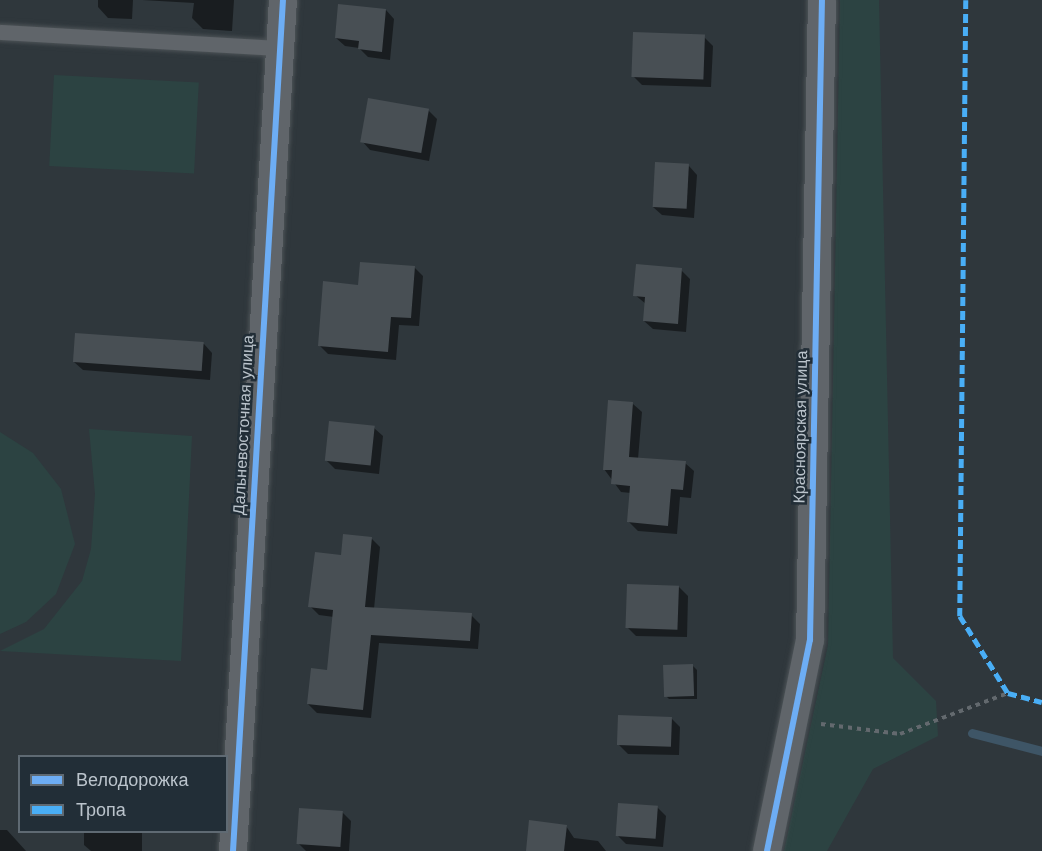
<!DOCTYPE html>
<meta charset="utf-8">
<style>
body{margin:0}
#map{position:relative;width:1042px;height:851px;overflow:hidden;background:#2f373c;font-family:"Work Sans",sans-serif}
div>[style]{position:absolute}
[style*='--x']{left:calc(var(--x)*1px);top:calc(var(--y)*1px);width:calc(var(--w)*1px);rotate:calc(var(--a)*1deg)}
.green>*{inset:0;background:#2c4342;transform-origin:0 0}
.shadow>*{inset:0;background:#0007}
.stream>*{height:9px;margin:-4.5px;padding:0 4.5px;transform-origin:4.5px;border-radius:4.5px;background:#3e5566}
.building>*{inset:0;background:#484f54;transform-origin:0 0}
.path>*{height:4px;margin-top:-2px;transform-origin:0;background:repeating-linear-gradient(90deg,#63696e 0 4.5px,transparent 0 9px)}
.roads{filter:drop-shadow(0 0 2px #4d5357) drop-shadow(0 0 2px #4d5357)}
.lane>*{height:15px;margin:-7.5px;padding:0 7.5px;transform-origin:7.5px;border-radius:7.5px;background:#60656a}
.street>*{height:28px;margin:-14px;padding:0 14px;transform-origin:14px;border-radius:14px;background:#60656a}
.quiet>*{height:4.5px;margin-top:-2.25px;transform-origin:0;background:repeating-linear-gradient(90deg,#49aef6 0 9px,transparent 0 13.5px)}
.cycleway>*{height:6px;margin:-3px;padding:0 3px;transform-origin:3px;border-radius:3px;background:#6dadf4}
span{translate:-50% -50%;white-space:nowrap;text-align:center;line-height:1.15;-webkit-text-stroke:5px #222e37;paint-order:stroke}
.street-label{font-size:16px;color:#bbc4cc}
.legend{position:absolute;left:18px;top:755px;width:210px;height:78px;box-sizing:border-box;background:#222e37;border:2px solid #5f6a73;margin:0;padding:8px 10px;list-style:none;font-size:18px;color:#bbc4cc}
.legend li{display:flex;align-items:center;gap:12px;height:30px}
.legend b{width:30px;border:2px solid #5f6a73}
</style>
<div id="map">
<div class="green">
<div style="clip-path:polygon(840px 0,879px 0,893px 658px,936px 701px,938px 736px,873px 769px,827px 851px,784px 851px,828px 645px)"></div>
<div style="left:54px;top:75px;width:145px;height:91px;rotate:3deg"></div>
<div style="clip-path:polygon(89px 429px,192px 436px,181px 661px,0 651px,44px 629px,82px 581px,91px 549px,95px 494px)"></div>
<div style="clip-path:polygon(0 432px,33px 453px,61px 489px,75px 544px,56px 594px,26px 622px,0 634px)"></div>
</div>
<div class="shadow">
<div style="clip-path:polygon(98px 0,133px 0,132px 19px,108px 18px,98px 7px)"></div>
<div style="clip-path:polygon(142px 0,234px 0,232px 31px,203px 29px,192px 18px,194px 3px)"></div>
<div style="clip-path:polygon(386px 10px,394px 19px,390px 60px,368px 57px,359px 48px,345px 46px,336px 38px)"></div>
<div style="clip-path:polygon(704px 37px,713px 46px,711px 87px,642px 85px,633px 76px)"></div>
<div style="clip-path:polygon(428px 110px,437px 119px,429px 161px,370px 150px,362px 141px)"></div>
<div style="clip-path:polygon(689px 166px,697px 175px,694px 218px,662px 215px,653px 207px)"></div>
<div style="clip-path:polygon(414px 267px,423px 276px,419px 326px,399px 325px,396px 360px,328px 354px,320px 346px,359px 286px)"></div>
<div style="clip-path:polygon(681px 270px,690px 279px,686px 332px,653px 329px,644px 321px,646px 304px,635px 295px)"></div>
<div style="clip-path:polygon(204px 344px,212px 353px,210px 380px,83px 370px,74px 362px)"></div>
<div style="clip-path:polygon(633px 404px,642px 412px,638px 459px,685px 463px,694px 471px,691px 498px,680px 497px,677px 534px,638px 531px,629px 522px,631px 493px,621px 492px,604px 469px)"></div>
<div style="clip-path:polygon(374px 428px,383px 436px,379px 474px,335px 469px,326px 460px)"></div>
<div style="clip-path:polygon(372px 539px,380px 547px,374px 609px,471px 615px,480px 624px,478px 649px,379px 643px,371px 718px,317px 713px,308px 704px,328px 672px,334px 617px,319px 615px,310px 606px,342px 556px)"></div>
<div style="clip-path:polygon(679px 587px,688px 596px,687px 637px,636px 636px,627px 627px)"></div>
<div style="clip-path:polygon(693px 666px,697px 670px,697px 699px,669px 699px,665px 695px)"></div>
<div style="clip-path:polygon(671px 718px,680px 727px,679px 755px,628px 754px,619px 745px)"></div>
<div style="clip-path:polygon(657px 807px,666px 816px,663px 847px,626px 844px,617px 835px)"></div>
<div style="clip-path:polygon(342px 812px,351px 821px,349px 851px,306px 851px,298px 843px)"></div>
<div style="clip-path:polygon(566px 826px,574px 838px,598px 841px,606px 851px,527px 851px)"></div>
<div style="clip-path:polygon(0 830px,7px 830px,26px 851px,0 851px)"></div>
<div style="clip-path:polygon(84px 832px,142px 832px,142px 851px,91px 851px,84px 845px)"></div>
</div>
<div class="stream">
<div style="--x:972;--y:733;--w:72;--a:14.4"></div>
</div>
<div class="building">
<div style="clip-path:polygon(338px 4px,386px 9px,382px 52px,358px 49px,359px 41px,335px 38px)"></div>
<div style="left:633px;top:32px;width:72px;height:45px;rotate:2deg"></div>
<div style="left:368px;top:98px;width:62px;height:45px;rotate:10deg"></div>
<div style="left:655px;top:162px;width:34px;height:45px;rotate:3deg"></div>
<div style="clip-path:polygon(360px 262px,415px 266px,411px 318px,391px 317px,388px 352px,318px 346px,323px 281px,358px 285px)"></div>
<div style="clip-path:polygon(636px 264px,682px 268px,678px 324px,643px 321px,645px 297px,633px 296px)"></div>
<div style="left:75px;top:333px;width:129px;height:29px;rotate:4deg"></div>
<div style="clip-path:polygon(608px 400px,633px 402px,629px 457px,686px 461px,683px 490px,671px 489px,668px 526px,627px 522px,630px 486px,611px 484px,612px 470px,603px 470px)"></div>
<div style="left:329px;top:421px;width:46px;height:40px;rotate:6deg"></div>
<div style="clip-path:polygon(343px 534px,372px 537px,365px 607px,472px 613px,470px 641px,371px 635px,363px 710px,307px 704px,311px 668px,327px 670px,333px 610px,308px 607px,315px 552px,341px 555px)"></div>
<div style="left:627px;top:584px;width:52px;height:44px;rotate:2deg"></div>
<div style="left:693px;top:664px;width:32px;height:30px;rotate:88deg"></div>
<div style="left:618px;top:715px;width:54px;height:30px;rotate:2deg"></div>
<div style="left:618px;top:803px;width:40px;height:33px;rotate:4deg"></div>
<div style="left:299px;top:808px;width:44px;height:36px;rotate:4deg"></div>
<div style="clip-path:polygon(529px 820px,567px 825px,564px 851px,526px 851px)"></div>
</div>
<div class="path">
<div style="--x:821;--y:724;--w:80;--a:7.2"></div>
<div style="--x:900;--y:734;--w:116;--a:-20.8"></div>
</div>
<div class="roads">
<div class="lane">
<div style="--x:0;--y:32;--w:280;--a:3.3"></div>
</div>
<div class="street">
<div style="--x:233;--y:851;--w:852;--a:-86.64"></div>
<div style="--x:767;--y:851;--w:215;--a:-78.5"></div>
<div style="--x:810;--y:640;--w:640;--a:-88.93"></div>
</div>
</div>
<div class="quiet">
<div style="--x:966;--y:0;--w:616;--a:90.56"></div>
<div style="--x:960;--y:616;--w:91;--a:58.1"></div>
<div style="--x:1008;--y:693;--w:35;--a:15"></div>
</div>
<div class="cycleway">
<div style="--x:233;--y:851;--w:852;--a:-86.64"></div>
<div style="--x:767;--y:851;--w:215;--a:-78.5"></div>
<div style="--x:810;--y:640;--w:640;--a:-88.93"></div>
</div>
<div class="street-label">
<span style="left:244px;top:425px;rotate:-87deg">Дальневосточная улица</span>
<span style="left:801px;top:427px;rotate:-89deg">Красноярская улица</span>
</div>
<ul class="legend">
<li><b style="height:8px;background:#6dadf4"></b>Велодорожка</li>
<li><b style="height:8px;background:#49aef6"></b>Тропа</li>
</ul>
</div>
